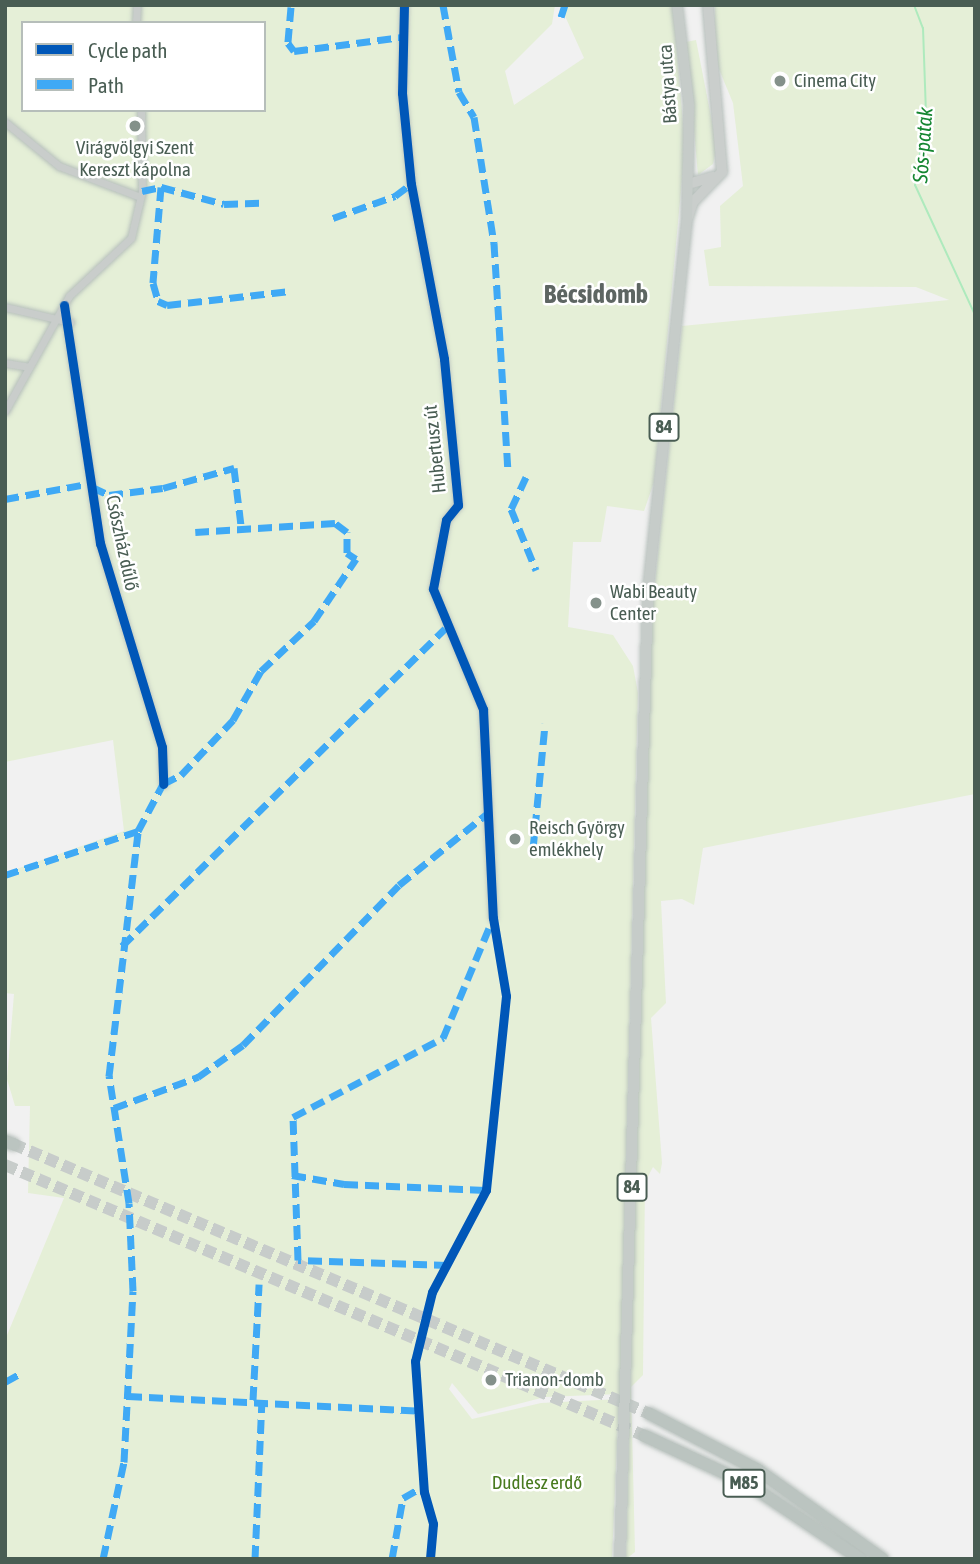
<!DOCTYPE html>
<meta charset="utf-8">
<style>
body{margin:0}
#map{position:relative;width:980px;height:1564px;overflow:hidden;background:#f1f1f1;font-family:"Asap Condensed",sans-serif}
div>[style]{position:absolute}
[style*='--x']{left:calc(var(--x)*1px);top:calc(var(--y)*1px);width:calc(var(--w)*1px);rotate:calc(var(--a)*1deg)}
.green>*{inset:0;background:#e5efd7}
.stream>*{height:2px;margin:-1px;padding:0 1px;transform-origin:1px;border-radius:1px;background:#aeeabd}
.highway-tunnel>*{height:12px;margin-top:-6px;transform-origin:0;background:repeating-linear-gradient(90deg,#c7ccca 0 12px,transparent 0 18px)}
.roads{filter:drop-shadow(0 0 2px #b7c0bc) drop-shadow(0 0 2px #b7c0bc)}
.street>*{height:7px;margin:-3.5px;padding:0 3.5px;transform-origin:3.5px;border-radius:3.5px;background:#c9cdcb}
.secondary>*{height:10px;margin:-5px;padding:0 5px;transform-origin:5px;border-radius:5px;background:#cacecc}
.primary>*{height:10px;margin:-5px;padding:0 5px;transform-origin:5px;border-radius:5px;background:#c6ccc9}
.highway>*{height:12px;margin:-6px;padding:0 6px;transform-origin:6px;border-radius:6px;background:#bbc4c0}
.quiet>*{height:7px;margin-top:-3.5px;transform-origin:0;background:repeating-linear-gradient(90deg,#3fa9f5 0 14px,transparent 0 21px)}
.cycleway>*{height:9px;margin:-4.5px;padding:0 4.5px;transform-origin:4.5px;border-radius:4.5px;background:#0057b8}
.dots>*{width:19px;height:19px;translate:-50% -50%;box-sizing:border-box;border:4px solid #fff;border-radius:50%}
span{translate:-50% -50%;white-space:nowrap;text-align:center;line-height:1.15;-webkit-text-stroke:5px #fff;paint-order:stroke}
.shield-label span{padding:2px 5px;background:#fff;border:2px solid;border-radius:5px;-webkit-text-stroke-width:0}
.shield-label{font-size:18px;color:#495d53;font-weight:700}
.poi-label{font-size:19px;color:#495d53}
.left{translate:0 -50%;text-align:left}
.street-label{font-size:19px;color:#495d53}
.park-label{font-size:19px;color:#487a1e}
.water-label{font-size:21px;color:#158631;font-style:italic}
.district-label{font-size:26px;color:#5d6562;font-weight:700}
.frame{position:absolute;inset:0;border:7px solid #495d53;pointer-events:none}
.legend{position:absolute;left:21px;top:21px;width:245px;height:91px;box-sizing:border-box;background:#fff;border:2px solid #b6beba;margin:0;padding:9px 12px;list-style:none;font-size:21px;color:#495d53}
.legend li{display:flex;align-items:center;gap:14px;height:35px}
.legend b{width:35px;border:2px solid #b6beba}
</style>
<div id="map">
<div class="green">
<div style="clip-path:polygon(evenodd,5px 5px,555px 5px,552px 24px,505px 71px,514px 105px,584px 58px,560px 5px,673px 5px,685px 147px,654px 482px,644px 511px,607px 506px,601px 542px,573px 542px,568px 627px,613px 635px,633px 666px,638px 693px,620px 1394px,545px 1397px,478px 1414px,452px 1383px,449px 1389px,472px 1419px,541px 1403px,619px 1399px,612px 1559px,5px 1559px,5px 1340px,64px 1198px,28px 1193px,30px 1106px,15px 1106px,7px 1079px,14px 994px,5px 993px,5px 873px,124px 831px,113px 740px,5px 762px,5px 5px,23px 23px,264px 23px,264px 110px,23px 110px,23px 23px)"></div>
<div style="clip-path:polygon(715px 5px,975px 5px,975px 794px,703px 848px,694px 905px,682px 899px,661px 901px,666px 1003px,651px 1018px,662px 1163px,660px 1174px,653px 1167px,645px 1182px,643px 1375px,631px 1387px,635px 1552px,626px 1559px,648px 649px,682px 326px,949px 300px,916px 287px,709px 286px,704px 250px,721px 247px,720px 206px,743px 186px,733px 103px,714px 57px)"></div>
<div style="clip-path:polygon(696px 40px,717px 147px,713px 164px,698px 175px,686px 42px)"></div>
</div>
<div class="stream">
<div style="--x:914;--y:5;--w:25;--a:69"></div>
<div style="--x:923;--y:28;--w:86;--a:88"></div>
<div style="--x:926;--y:114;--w:72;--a:98.8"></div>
<div style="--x:915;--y:185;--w:143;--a:65.2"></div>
</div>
<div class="highway-tunnel">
<div style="--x:13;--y:1144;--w:692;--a:22.97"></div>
<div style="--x:5;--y:1165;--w:695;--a:22.95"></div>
</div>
<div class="roads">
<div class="street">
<div style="--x:404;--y:5;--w:88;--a:91.3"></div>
<div style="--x:402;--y:93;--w:91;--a:84.4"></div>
<div style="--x:411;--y:184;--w:178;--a:79.3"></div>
<div style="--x:444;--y:359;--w:147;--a:84.5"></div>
<div style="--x:458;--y:505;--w:19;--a:129"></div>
<div style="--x:446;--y:520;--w:70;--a:100.7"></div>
<div style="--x:433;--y:589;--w:130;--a:67.4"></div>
<div style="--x:483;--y:709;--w:209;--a:87.3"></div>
<div style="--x:136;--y:23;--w:18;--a:-87"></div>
<div style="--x:5;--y:122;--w:70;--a:39.2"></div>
<div style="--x:59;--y:166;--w:87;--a:20.9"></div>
<div style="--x:64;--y:305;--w:241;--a:81.4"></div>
<div style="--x:100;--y:543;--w:213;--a:73.1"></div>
<div style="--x:162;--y:747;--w:37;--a:88"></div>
<div style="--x:5;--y:307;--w:67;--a:13"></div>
<div style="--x:5;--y:363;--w:24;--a:9"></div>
<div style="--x:5;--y:411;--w:132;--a:-60.9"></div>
<div style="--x:69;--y:296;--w:85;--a:-43.1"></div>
<div style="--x:131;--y:238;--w:48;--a:-76.8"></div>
<div style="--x:142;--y:191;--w:81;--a:-90.7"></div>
</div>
<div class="secondary">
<div style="--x:688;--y:184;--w:26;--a:-16"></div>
<div style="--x:688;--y:217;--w:16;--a:-72"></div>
<div style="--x:693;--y:202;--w:42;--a:-46"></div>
<div style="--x:722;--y:172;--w:168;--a:-94.8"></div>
</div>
<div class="primary">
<div style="--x:620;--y:1559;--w:968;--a:-88.34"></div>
<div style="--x:648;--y:591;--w:372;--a:-84"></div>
<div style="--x:687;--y:221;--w:117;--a:-89"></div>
<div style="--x:689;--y:104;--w:100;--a:-96.9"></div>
</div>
<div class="highway">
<div style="--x:5;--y:1141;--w:9;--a:21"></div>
<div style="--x:650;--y:1414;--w:122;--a:27.4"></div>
<div style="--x:758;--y:1470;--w:153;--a:35.5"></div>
<div style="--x:645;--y:1436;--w:116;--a:25"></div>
<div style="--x:750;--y:1485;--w:133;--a:33.9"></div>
</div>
</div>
<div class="quiet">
<div style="--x:443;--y:5;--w:88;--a:79.6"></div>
<div style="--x:459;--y:92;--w:29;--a:59"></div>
<div style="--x:474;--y:117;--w:128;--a:81"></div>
<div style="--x:494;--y:243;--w:229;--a:86.5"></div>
<div style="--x:291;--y:7;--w:36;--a:95"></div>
<div style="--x:288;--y:43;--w:10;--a:53"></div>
<div style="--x:294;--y:51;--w:109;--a:-7.4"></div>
<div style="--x:561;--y:17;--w:13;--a:-72"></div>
<div style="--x:161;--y:187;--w:96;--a:94.8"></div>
<div style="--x:153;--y:283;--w:19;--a:74"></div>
<div style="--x:158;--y:301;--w:10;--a:24"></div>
<div style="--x:167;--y:305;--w:124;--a:-6.5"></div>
<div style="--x:142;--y:191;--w:19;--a:-12"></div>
<div style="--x:161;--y:187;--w:65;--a:15.1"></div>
<div style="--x:224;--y:204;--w:36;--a:-2"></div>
<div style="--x:333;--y:218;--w:66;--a:-19.5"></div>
<div style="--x:395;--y:196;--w:20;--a:-37"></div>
<div style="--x:526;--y:477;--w:35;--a:115"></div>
<div style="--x:511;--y:509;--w:66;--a:67.7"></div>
<div style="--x:92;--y:487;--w:19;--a:25"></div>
<div style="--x:109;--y:495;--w:54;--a:-7.4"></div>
<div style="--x:163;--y:488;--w:74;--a:-15.7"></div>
<div style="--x:234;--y:468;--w:57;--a:83"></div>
<div style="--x:5;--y:499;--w:88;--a:-10.4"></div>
<div style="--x:533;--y:849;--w:126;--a:-84.5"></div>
<div style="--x:5;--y:875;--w:140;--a:-18.3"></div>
<div style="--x:122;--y:946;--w:453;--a:-44.5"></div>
<div style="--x:114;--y:1108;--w:90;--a:-20.3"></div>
<div style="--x:198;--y:1077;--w:55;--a:-35.4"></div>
<div style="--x:243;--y:1045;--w:223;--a:-45.7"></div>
<div style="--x:399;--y:885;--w:116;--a:-39"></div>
<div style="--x:292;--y:1175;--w:53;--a:9.8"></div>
<div style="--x:344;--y:1184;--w:142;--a:2.4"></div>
<div style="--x:448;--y:1265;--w:150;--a:-178.1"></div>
<div style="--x:298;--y:1260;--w:143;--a:-92"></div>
<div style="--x:293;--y:1117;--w:170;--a:-27.8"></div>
<div style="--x:443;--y:1038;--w:125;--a:-67.3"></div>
<div style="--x:5;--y:1382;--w:18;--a:-29"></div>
<div style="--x:128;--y:1396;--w:293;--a:2.9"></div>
<div style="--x:253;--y:1400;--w:116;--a:-87"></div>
<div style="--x:103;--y:1559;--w:99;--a:-77.8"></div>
<div style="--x:124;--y:1462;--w:171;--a:-87"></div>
<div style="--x:133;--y:1291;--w:88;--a:-92.6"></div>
<div style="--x:129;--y:1203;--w:129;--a:-98.9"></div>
<div style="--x:109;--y:1076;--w:247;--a:-83.2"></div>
<div style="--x:138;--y:831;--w:53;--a:-62"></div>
<div style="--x:163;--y:784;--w:20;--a:-27"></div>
<div style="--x:181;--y:775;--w:76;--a:-46.6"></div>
<div style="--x:233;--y:720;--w:56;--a:-60.3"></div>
<div style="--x:261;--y:671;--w:73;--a:-43.3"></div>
<div style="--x:314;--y:621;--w:75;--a:-55.9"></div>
<div style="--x:356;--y:559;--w:11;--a:-146"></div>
<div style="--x:347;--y:553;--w:21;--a:-90"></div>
<div style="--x:347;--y:532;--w:15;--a:-143"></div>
<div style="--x:335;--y:523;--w:140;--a:176.3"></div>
<div style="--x:255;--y:1559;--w:158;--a:-87.5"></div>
<div style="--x:392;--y:1559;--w:62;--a:-79.8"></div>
<div style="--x:403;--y:1498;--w:24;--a:-30"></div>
</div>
<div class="cycleway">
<div style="--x:404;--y:5;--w:88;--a:91.3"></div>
<div style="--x:402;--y:93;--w:91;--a:84.4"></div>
<div style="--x:411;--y:184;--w:178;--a:79.3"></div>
<div style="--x:444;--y:359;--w:147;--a:84.5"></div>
<div style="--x:458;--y:505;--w:19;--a:129"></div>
<div style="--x:446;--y:520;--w:70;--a:100.7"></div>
<div style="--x:433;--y:589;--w:130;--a:67.4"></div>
<div style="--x:483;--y:709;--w:209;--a:87.3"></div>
<div style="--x:493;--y:918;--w:79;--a:80.5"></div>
<div style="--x:506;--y:996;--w:195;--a:95.9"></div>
<div style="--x:486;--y:1190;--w:115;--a:117.9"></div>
<div style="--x:432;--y:1292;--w:71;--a:103.8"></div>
<div style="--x:415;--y:1361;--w:131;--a:86.1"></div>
<div style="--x:424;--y:1492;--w:33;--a:74"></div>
<div style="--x:433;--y:1524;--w:35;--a:95"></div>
<div style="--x:64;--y:305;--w:241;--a:81.4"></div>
<div style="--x:100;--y:543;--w:213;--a:73.1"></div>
<div style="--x:162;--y:747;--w:37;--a:88"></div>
</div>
<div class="dots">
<div style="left:780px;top:81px;background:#84918a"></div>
<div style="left:135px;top:126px;background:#84918a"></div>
<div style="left:596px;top:603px;background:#84918a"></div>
<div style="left:515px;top:839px;background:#84918a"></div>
<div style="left:491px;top:1380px;background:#84918a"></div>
</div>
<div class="shield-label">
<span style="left:664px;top:427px">84</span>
<span style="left:632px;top:1187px">84</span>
<span style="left:744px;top:1483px">M85</span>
</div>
<div class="poi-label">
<span class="left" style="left:794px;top:81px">Cinema City</span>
<span style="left:135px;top:159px">Virágvölgyi Szent<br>Kereszt kápolna</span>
<span class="left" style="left:610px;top:603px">Wabi Beauty<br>Center</span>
<span class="left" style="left:529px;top:839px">Reisch György<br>emlékhely</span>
<span class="left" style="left:505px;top:1380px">Trianon-domb</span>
</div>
<div class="street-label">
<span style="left:668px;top:84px;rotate:-94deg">Bástya utca</span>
<span style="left:435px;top:449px;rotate:-96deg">Hubertusz út</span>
<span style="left:122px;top:543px;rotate:78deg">Csőszház dűlő</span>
</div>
<div class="park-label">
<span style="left:537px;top:1483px">Dudlesz erdő</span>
</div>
<div class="water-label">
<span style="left:922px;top:145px;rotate:-86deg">Sós-patak</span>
</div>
<div class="district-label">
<span style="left:596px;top:295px">Bécsidomb</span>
</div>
<div class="frame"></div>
<ul class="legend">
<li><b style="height:9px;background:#0057b8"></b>Cycle path</li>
<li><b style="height:9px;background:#3fa9f5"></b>Path</li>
</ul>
</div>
